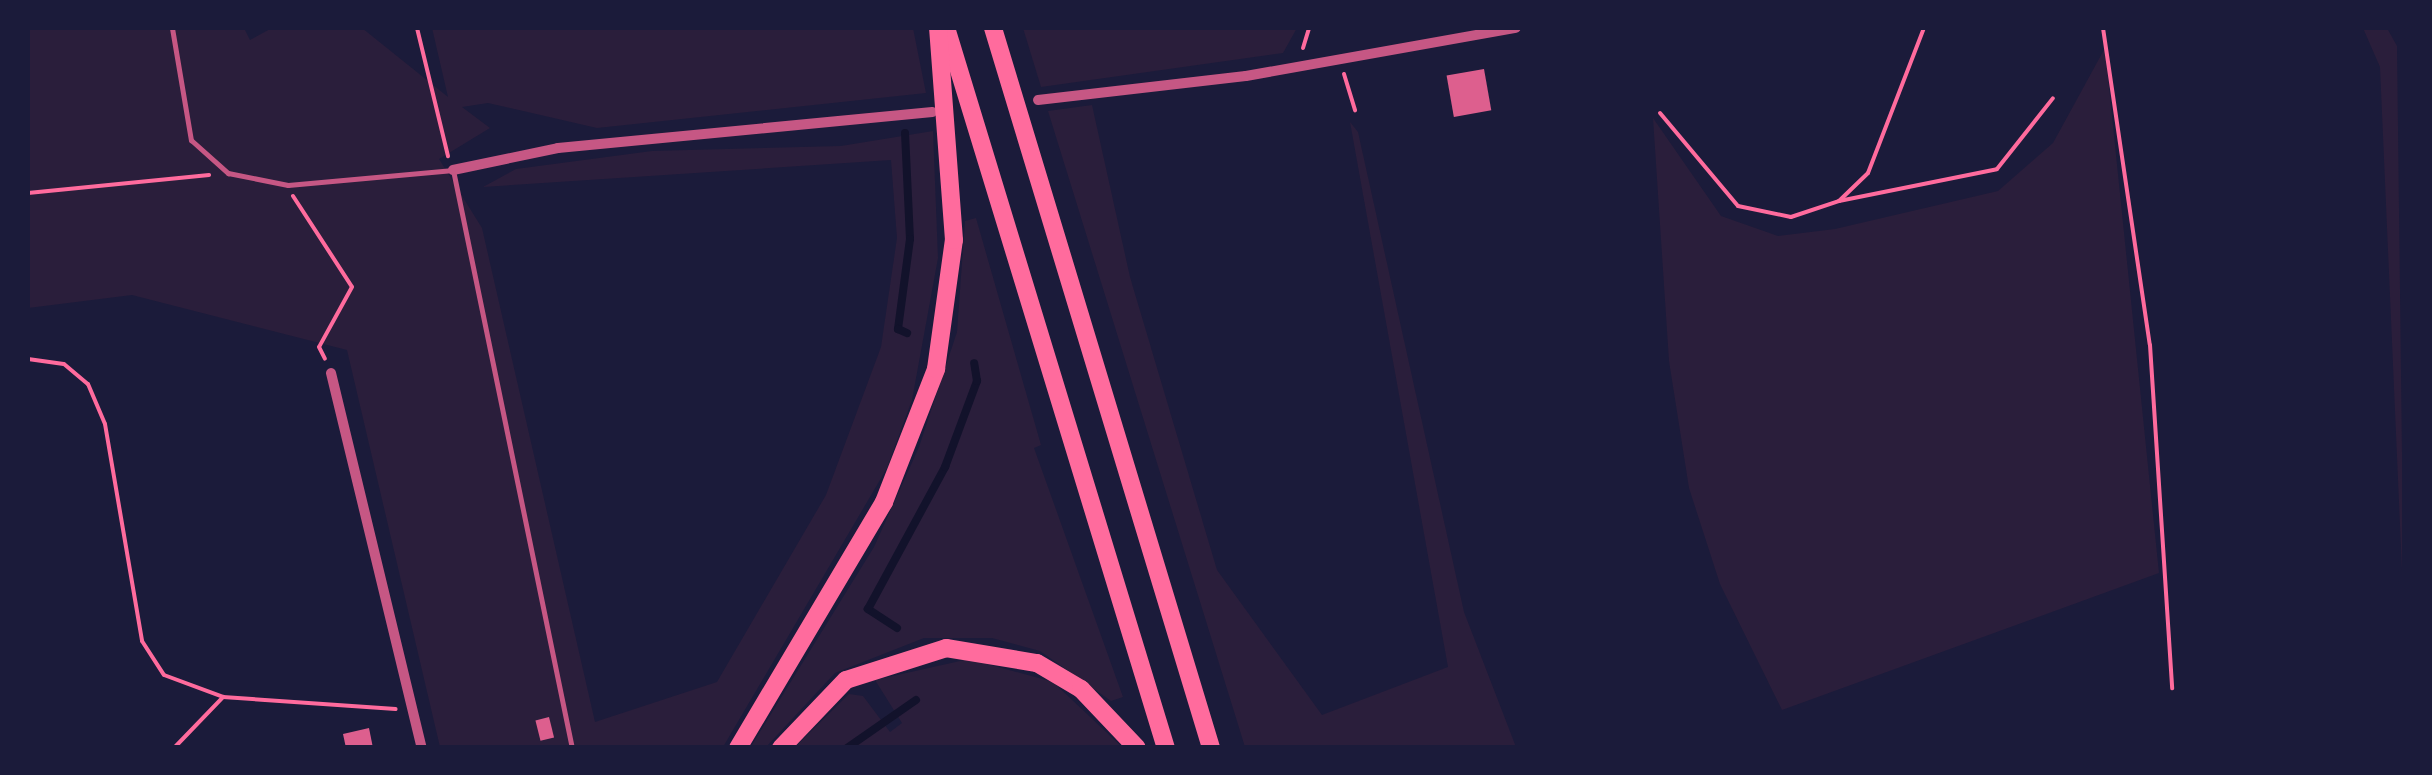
<!DOCTYPE html>
<style>
body{margin:0}
#map{position:relative;width:2432px;height:775px;overflow:hidden;background:#1b1b3a;font-family:Manrope,sans-serif}
div>[style]{position:absolute}
[style*='--x']{left:calc(var(--x)*1px);top:calc(var(--y)*1px);width:calc(var(--w)*1px);rotate:calc(var(--a)*1deg)}
.green>*{inset:0;background:#2a1e3b}
.stream>*{height:8px;margin:-4px;padding:0 4px;transform-origin:4px;border-radius:4px;background:#12122b}
.building>*{inset:0;background:#dd5f8e;transform-origin:0 0}
.path>*{height:4px;margin:-2px;padding:0 2px;transform-origin:2px;border-radius:2px;background:#ff6b9d}
.service>*{height:5px;margin:-2.5px;padding:0 2.5px;transform-origin:2.5px;border-radius:2.5px;background:#c65784}
.minor>*{height:10px;margin:-5px;padding:0 5px;transform-origin:5px;border-radius:5px;background:#c65784}
.motorway>*{height:18px;margin:-9px;padding:0 9px;transform-origin:9px;border-radius:9px;background:#ff6b9d}
span{translate:-50% -50%;white-space:nowrap;text-align:center;line-height:1.15;-webkit-text-stroke:10px #1b1b3a;paint-order:stroke}
.frame{position:absolute;inset:0;border:30px solid #1b1b3a;pointer-events:none}
</style>
<div id="map">
<div class="green">
<div style="clip-path:polygon(28px 28px,244px 28px,250px 40px,272px 28px,362px 28px,448px 97px,432px 28px,913px 28px,926px 93px,597px 128px,488px 103px,462px 107px,490px 128px,439px 159px,482px 228px,595px 722px,717px 682px,826px 495px,881px 347px,897px 238px,891px 160px,483px 187px,516px 169px,652px 151px,841px 146px,933px 131px,938px 258px,912px 400px,887px 468px,723px 747px,440px 747px,347px 350px,132px 295px,28px 308px)"></div>
<div style="clip-path:polygon(1023px 28px,1297px 28px,1283px 53px,1041px 87px)"></div>
<div style="clip-path:polygon(2363px 28px,2387px 28px,2397px 46px,2404px 617px,2380px 67px)"></div>
<div style="clip-path:polygon(2105px 48px,2159px 573px,1782px 710px,1720px 584px,1689px 488px,1669px 361px,1653px 118px,1721px 216px,1778px 236px,1835px 229px,1998px 191px,2053px 143px)"></div>
<div style="clip-path:polygon(1092px 105px,1130px 277px,1217px 570px,1322px 715px,1448px 667px,1350px 122px,1358px 132px,1464px 612px,1516px 747px,1245px 747px,1048px 111px)"></div>
<div style="clip-path:polygon(976px 218px,1041px 445px,1034px 448px,1123px 697px,1111px 701px,1040px 651px,992px 638px,924px 638px,835px 673px,766px 747px,750px 748px,874px 547px,919px 447px,957px 332px,965px 221px)"></div>
<div style="clip-path:polygon(969px 659px,1053px 682px,1122px 747px,794px 748px,849px 694px,863px 696px,890px 732px,902px 723px,875px 680px)"></div>
</div>
<div class="stream">
<div style="--x:905;--y:133;--w:106;--a:87.3"></div>
<div style="--x:910;--y:239;--w:91;--a:97.6"></div>
<div style="--x:898;--y:329;--w:10;--a:24"></div>
<div style="--x:897;--y:628;--w:35;--a:-147"></div>
<div style="--x:868;--y:609;--w:162;--a:-61.5"></div>
<div style="--x:945;--y:467;--w:92;--a:-69.6"></div>
<div style="--x:977;--y:381;--w:18;--a:-99"></div>
<div style="--x:847;--y:748;--w:84;--a:-34.8"></div>
</div>
<div class="building">
<div style="left:1484px;top:69px;width:42px;height:38px;rotate:80deg"></div>
<div style="left:549px;top:717px;width:21px;height:14px;rotate:76deg"></div>
<div style="clip-path:polygon(369px 728px,373px 748px,346px 748px,343px 734px)"></div>
</div>
<div class="path">
<div style="--x:417;--y:28;--w:132;--a:76.4"></div>
<div style="--x:2103;--y:28;--w:320;--a:81.6"></div>
<div style="--x:2150;--y:345;--w:344;--a:86.3"></div>
<div style="--x:1303;--y:48;--w:21;--a:-73"></div>
<div style="--x:1344;--y:74;--w:38;--a:73"></div>
<div style="--x:1660;--y:113;--w:121;--a:50"></div>
<div style="--x:1738;--y:206;--w:54;--a:11.7"></div>
<div style="--x:1791;--y:217;--w:51;--a:-18.4"></div>
<div style="--x:1839;--y:201;--w:40;--a:-44"></div>
<div style="--x:1868;--y:173;--w:155;--a:-68.9"></div>
<div style="--x:28;--y:193;--w:182;--a:-5.7"></div>
<div style="--x:293;--y:196;--w:108;--a:57"></div>
<div style="--x:352;--y:287;--w:68;--a:118.8"></div>
<div style="--x:319;--y:347;--w:13;--a:63"></div>
<div style="--x:1839;--y:201;--w:161;--a:-11.4"></div>
<div style="--x:1997;--y:169;--w:90;--a:-51.7"></div>
<div style="--x:28;--y:359;--w:36;--a:8"></div>
<div style="--x:64;--y:364;--w:31;--a:40"></div>
<div style="--x:88;--y:384;--w:43;--a:67"></div>
<div style="--x:105;--y:424;--w:220;--a:80.3"></div>
<div style="--x:142;--y:641;--w:40;--a:57.1"></div>
<div style="--x:164;--y:675;--w:63;--a:20.4"></div>
<div style="--x:174;--y:748;--w:71;--a:-46.1"></div>
<div style="--x:223;--y:697;--w:173;--a:4"></div>
</div>
<div class="service">
<div style="--x:172;--y:28;--w:114;--a:80.4"></div>
<div style="--x:191;--y:140;--w:50;--a:41.7"></div>
<div style="--x:228;--y:173;--w:61;--a:11.3"></div>
<div style="--x:288;--y:185;--w:166;--a:-5.2"></div>
<div style="--x:453;--y:170;--w:590;--a:78.37"></div>
</div>
<div class="minor">
<div style="--x:1038;--y:100;--w:209;--a:-6.6"></div>
<div style="--x:1246;--y:76;--w:274;--a:-10.1"></div>
<div style="--x:453;--y:170;--w:107;--a:-11.8"></div>
<div style="--x:558;--y:148;--w:376;--a:-5.5"></div>
<div style="--x:331;--y:373;--w:386;--a:76.4"></div>
</div>
<div class="motorway">
<div style="--x:993;--y:28;--w:752;--a:73.15"></div>
<div style="--x:947;--y:31;--w:750;--a:73.02"></div>
<div style="--x:738;--y:748;--w:286;--a:-59.3"></div>
<div style="--x:884;--y:502;--w:143;--a:-68.6"></div>
<div style="--x:936;--y:369;--w:130;--a:-82.1"></div>
<div style="--x:954;--y:240;--w:213;--a:-94.3"></div>
<div style="--x:781;--y:748;--w:94;--a:-46.3"></div>
<div style="--x:846;--y:680;--w:105;--a:-17.7"></div>
<div style="--x:946;--y:648;--w:92;--a:9.4"></div>
<div style="--x:1037;--y:663;--w:51;--a:30.6"></div>
<div style="--x:1081;--y:689;--w:81;--a:46.5"></div>
</div>
<div class="frame"></div>
</div>
